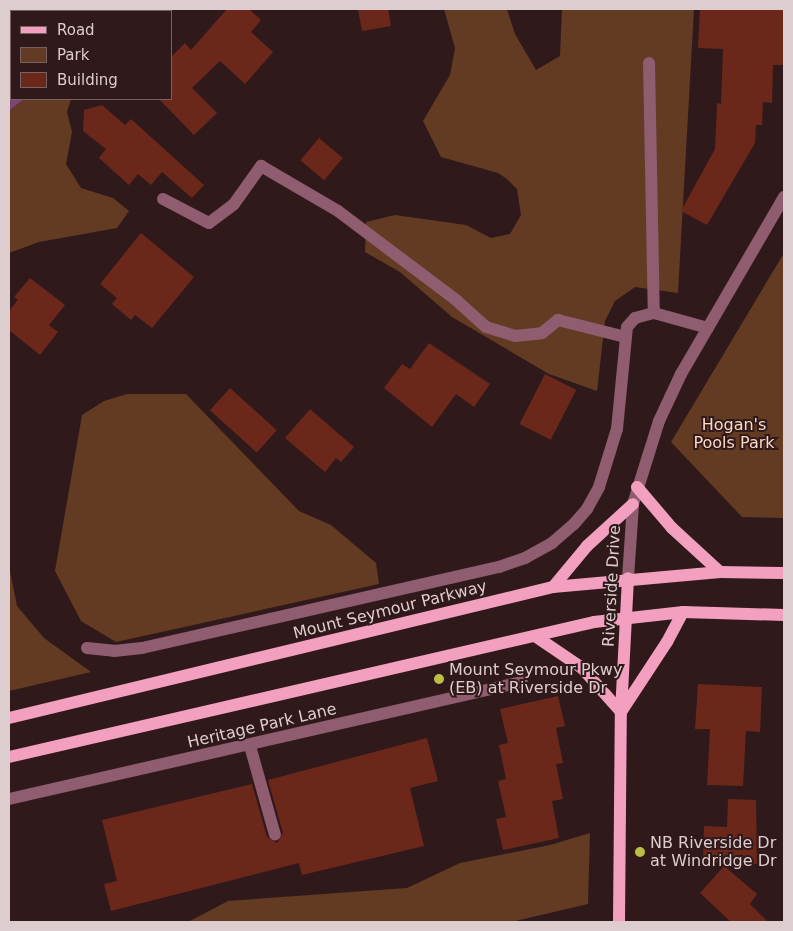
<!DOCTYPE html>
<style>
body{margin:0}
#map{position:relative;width:793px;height:931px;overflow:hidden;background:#30191b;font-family:"DejaVu Sans",sans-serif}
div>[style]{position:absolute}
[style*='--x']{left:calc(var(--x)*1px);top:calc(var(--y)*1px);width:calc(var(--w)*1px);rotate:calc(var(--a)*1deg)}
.green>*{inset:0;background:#623b22}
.water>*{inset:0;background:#7e4572}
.building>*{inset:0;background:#6b281a;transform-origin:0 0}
.minor>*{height:12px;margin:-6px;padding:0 6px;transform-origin:6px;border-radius:6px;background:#8f5c70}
.major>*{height:12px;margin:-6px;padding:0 6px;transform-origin:6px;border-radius:6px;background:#f39fc0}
.dots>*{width:14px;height:14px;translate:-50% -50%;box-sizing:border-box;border:2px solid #30191b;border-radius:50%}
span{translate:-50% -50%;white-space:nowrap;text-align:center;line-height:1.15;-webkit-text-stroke:4px #30191b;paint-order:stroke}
.park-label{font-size:16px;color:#fdd8c1}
.street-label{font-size:16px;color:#decdce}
.poi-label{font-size:16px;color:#decdce}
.left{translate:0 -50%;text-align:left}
.frame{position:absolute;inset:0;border:10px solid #decdce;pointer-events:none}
.legend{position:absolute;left:10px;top:10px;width:162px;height:90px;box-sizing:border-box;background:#30191b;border:1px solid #766163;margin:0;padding:6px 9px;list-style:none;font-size:15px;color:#decdce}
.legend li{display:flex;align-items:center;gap:10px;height:25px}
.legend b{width:25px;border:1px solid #766163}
</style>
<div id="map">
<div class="green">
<div style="clip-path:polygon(444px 9px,507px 9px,515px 34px,536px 70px,560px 56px,562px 9px,694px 9px,678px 293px,635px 287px,615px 301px,605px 321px,597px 391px,549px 374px,452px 317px,400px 272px,365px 252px,366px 222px,395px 215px,466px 225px,491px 238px,510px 234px,521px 215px,517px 189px,507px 179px,498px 173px,441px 157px,423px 121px,450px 75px,455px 48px)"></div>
<div style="clip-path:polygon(24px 99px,71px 99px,67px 112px,72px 132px,66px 164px,81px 188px,113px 198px,129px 211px,117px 228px,39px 242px,9px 253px,9px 111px)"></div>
<div style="clip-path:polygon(784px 253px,784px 518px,742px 517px,671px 442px)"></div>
<div style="clip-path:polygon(127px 394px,186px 394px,299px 511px,331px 525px,376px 563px,379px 584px,116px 642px,81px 621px,55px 571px,82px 415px,104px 401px)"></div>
<div style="clip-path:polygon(9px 566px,17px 606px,44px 638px,91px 672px,9px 691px)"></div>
<div style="clip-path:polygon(590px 833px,588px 904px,511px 922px,188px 922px,228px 901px,407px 888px,460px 863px,550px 845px)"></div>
</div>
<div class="water">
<div style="clip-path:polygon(9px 9px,100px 9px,11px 11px,11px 99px,24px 99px,9px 111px)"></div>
</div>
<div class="building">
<div style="clip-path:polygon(227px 9px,249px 9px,261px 20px,251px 32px,273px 52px,245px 84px,220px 61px,192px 88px,217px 113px,194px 135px,159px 99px,171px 99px,171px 57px,185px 43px,191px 50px)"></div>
<div style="clip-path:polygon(358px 9px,388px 9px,391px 26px,362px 31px)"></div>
<div style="clip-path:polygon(700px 9px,784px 9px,784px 65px,773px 65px,772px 103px,763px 102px,762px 125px,756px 125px,755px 143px,707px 225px,681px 211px,715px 149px,717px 103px,721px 104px,723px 49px,698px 48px)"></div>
<div style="clip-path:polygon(102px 105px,125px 125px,131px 119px,204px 185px,192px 198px,162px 172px,151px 185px,138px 174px,129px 185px,99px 158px,106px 149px,83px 131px,84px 110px)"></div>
<div style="left:319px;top:138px;width:31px;height:29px;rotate:40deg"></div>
<div style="clip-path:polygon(141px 233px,194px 277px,152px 328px,135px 315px,131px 320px,112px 304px,117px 298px,100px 284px)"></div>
<div style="clip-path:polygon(30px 278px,65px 305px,49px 325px,58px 332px,40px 355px,9px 330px,9px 311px,18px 300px,14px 297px)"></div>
<div style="clip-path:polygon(429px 343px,490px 384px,474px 407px,456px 394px,432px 427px,384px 388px,402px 364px,410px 369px)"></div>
<div style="left:545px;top:374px;width:35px;height:56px;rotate:27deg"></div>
<div style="left:230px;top:388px;width:63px;height:30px;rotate:42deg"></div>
<div style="clip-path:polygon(310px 409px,354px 447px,341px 462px,336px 458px,325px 472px,285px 438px)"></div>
<div style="clip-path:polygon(698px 684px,762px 687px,760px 732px,746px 731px,743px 786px,707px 785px,710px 729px,695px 729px)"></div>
<div style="clip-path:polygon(558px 696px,565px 726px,556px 728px,563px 763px,556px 764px,563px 799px,552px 801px,559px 838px,503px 850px,496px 819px,506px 817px,498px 781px,506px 779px,499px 745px,508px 743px,500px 709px)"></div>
<div style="clip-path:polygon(427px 738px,438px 781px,410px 788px,424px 846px,302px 875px,299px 863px,111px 911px,104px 884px,117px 881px,102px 820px,252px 784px,267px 837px,277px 843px,283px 833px,268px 780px)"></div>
<div style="clip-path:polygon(728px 799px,756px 800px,757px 864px,703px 862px,704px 826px,727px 827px)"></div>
<div style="clip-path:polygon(724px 866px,757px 894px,750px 904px,768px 922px,731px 922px,700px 893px)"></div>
</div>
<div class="minor">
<div style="--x:649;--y:63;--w:250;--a:88.9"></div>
<div style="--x:163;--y:199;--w:52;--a:27.6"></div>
<div style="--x:209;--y:223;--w:31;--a:-37"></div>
<div style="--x:234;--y:204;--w:47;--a:-54.6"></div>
<div style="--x:261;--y:166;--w:89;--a:30.3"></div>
<div style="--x:338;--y:211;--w:148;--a:37"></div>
<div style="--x:456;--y:300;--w:40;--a:42"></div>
<div style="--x:486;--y:327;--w:30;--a:17"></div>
<div style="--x:515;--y:336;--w:27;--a:-6"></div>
<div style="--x:542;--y:333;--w:21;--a:-39"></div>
<div style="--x:558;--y:320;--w:69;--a:14.2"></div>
<div style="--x:628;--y:578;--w:74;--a:-86.1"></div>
<div style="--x:633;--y:504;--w:87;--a:-72.6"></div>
<div style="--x:659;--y:421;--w:52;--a:-64.9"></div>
<div style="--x:681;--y:374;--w:205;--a:-59.8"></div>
<div style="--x:87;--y:648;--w:27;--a:6"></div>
<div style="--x:114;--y:651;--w:28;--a:-6"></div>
<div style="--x:142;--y:648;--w:366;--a:-12.8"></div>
<div style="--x:499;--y:567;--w:28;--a:-19"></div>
<div style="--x:525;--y:558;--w:31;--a:-29"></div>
<div style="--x:552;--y:543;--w:29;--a:-41"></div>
<div style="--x:574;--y:524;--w:20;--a:-49"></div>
<div style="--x:587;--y:509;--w:25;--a:-61"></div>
<div style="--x:599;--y:487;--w:61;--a:-72.8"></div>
<div style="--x:617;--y:429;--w:102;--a:-84.4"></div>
<div style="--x:627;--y:327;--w:12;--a:-48"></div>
<div style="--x:635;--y:318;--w:20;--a:-15"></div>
<div style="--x:654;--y:313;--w:56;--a:15.5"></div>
<div style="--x:250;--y:746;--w:92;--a:74.3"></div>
<div style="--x:9;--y:799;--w:526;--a:-12.85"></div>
</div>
<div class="major">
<div style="--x:637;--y:487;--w:54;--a:49.5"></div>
<div style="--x:672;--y:528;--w:65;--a:42.5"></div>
<div style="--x:553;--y:587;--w:53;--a:-50.3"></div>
<div style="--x:587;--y:546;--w:62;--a:-42.4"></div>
<div style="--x:535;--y:636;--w:57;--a:34.2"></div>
<div style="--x:582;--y:668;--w:59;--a:48.4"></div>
<div style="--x:621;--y:712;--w:84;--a:-56.7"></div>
<div style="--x:667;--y:642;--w:34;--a:-62"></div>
<div style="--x:9;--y:718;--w:560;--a:-13.54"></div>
<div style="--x:553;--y:587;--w:168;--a:-5.1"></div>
<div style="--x:720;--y:572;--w:64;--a:0.9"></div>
<div style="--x:9;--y:757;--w:600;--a:-12.99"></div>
<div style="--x:594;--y:622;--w:90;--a:-6.4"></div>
<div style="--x:683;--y:612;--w:101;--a:1.7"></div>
<div style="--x:619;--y:922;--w:210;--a:-89.5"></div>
<div style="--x:621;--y:712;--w:134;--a:-87"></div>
</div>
<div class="dots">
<div style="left:439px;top:679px;background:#bcbf44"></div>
<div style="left:640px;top:852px;background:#bcbf44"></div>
</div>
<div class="park-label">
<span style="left:734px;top:434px">Hogan's<br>Pools Park</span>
</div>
<div class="street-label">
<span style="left:612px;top:586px;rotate:-87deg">Riverside Drive</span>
<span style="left:390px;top:610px;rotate:-14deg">Mount Seymour Parkway</span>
<span style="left:262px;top:726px;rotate:-13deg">Heritage Park Lane</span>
</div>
<div class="poi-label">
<span class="left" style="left:449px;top:679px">Mount Seymour Pkwy<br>(EB) at Riverside Dr</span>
<span class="left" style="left:650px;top:852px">NB Riverside Dr<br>at Windridge Dr</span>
</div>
<div class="frame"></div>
<ul class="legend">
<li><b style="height:6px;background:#f39fc0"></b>Road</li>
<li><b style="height:14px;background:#623b22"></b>Park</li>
<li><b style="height:14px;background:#6b281a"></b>Building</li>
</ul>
</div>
